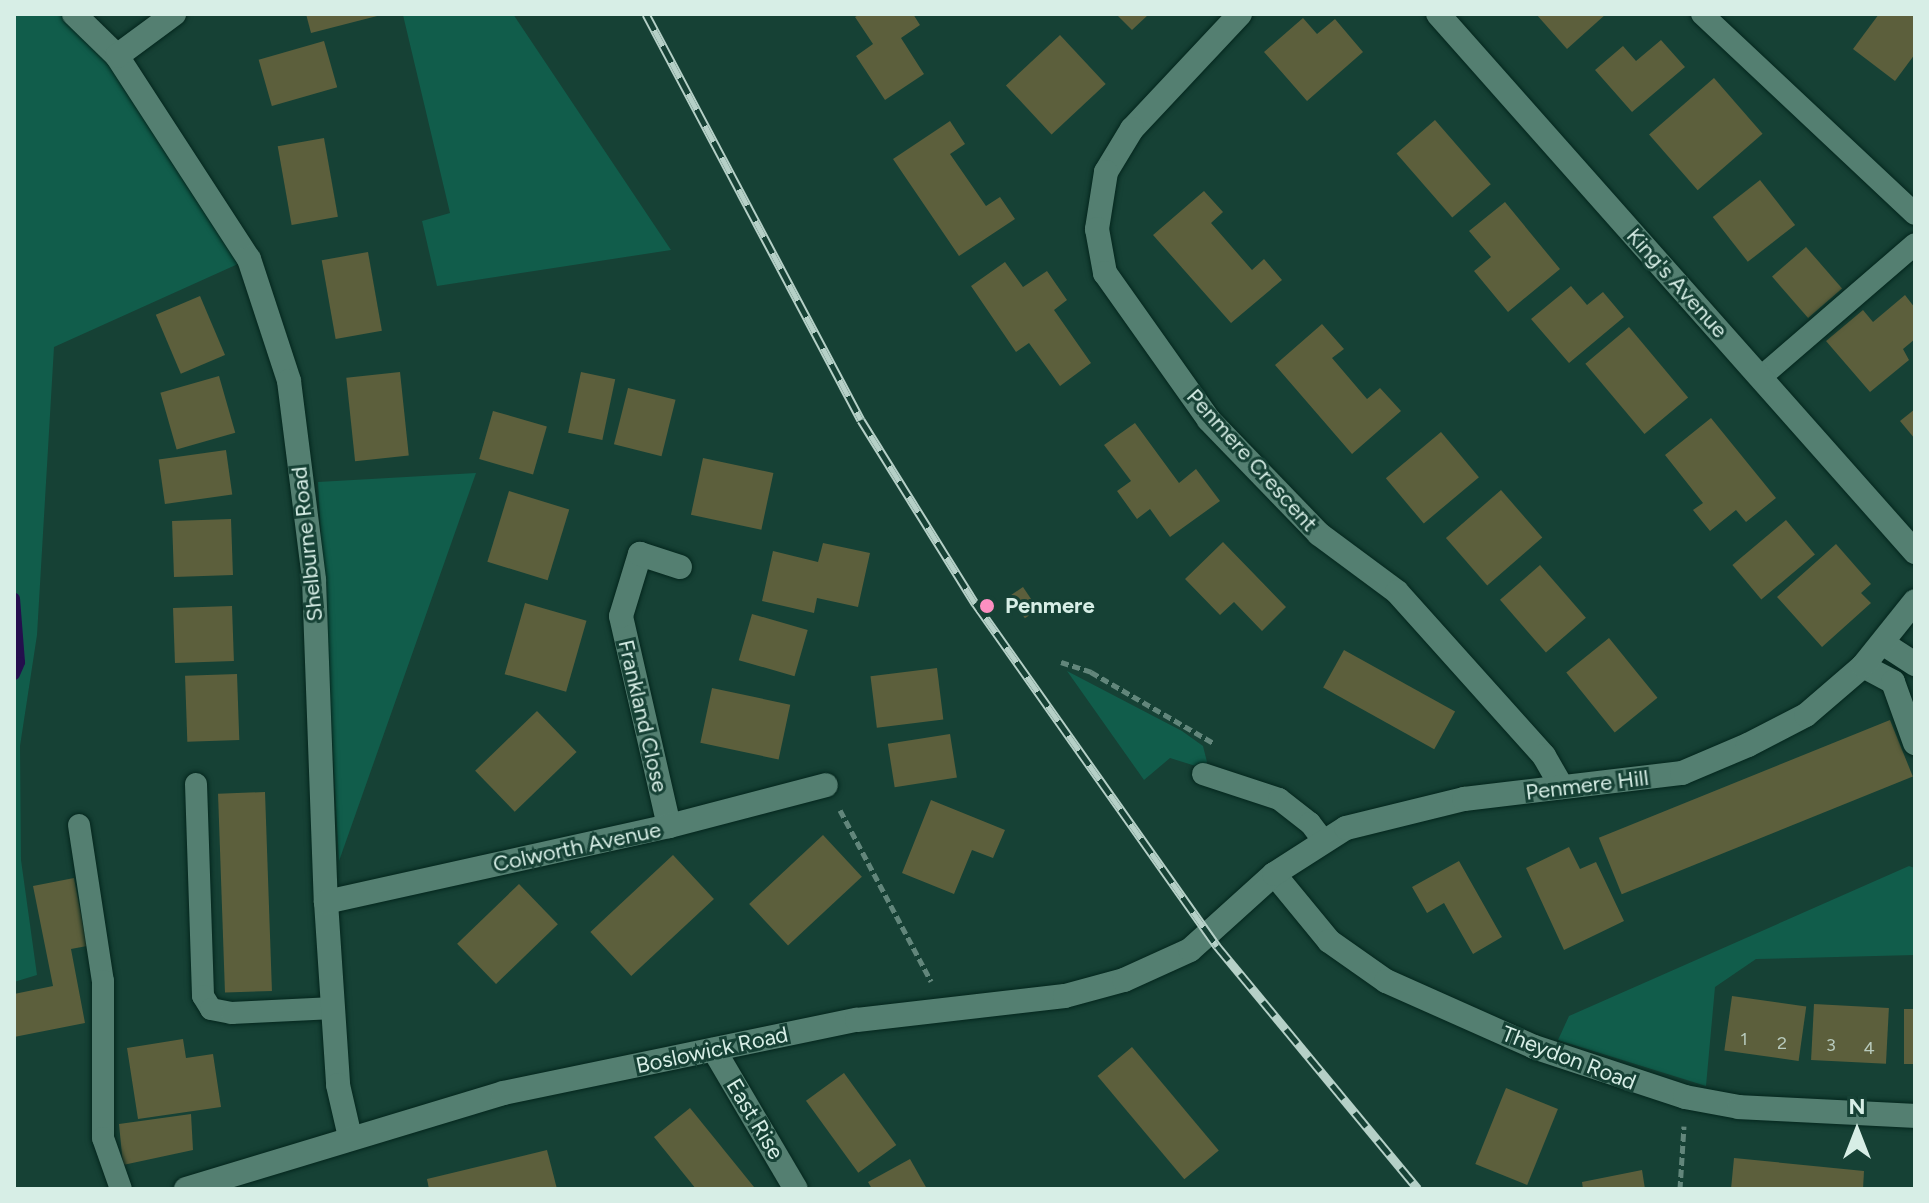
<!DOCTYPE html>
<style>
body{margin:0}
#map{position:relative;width:1929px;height:1203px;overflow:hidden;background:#164135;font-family:Figtree,sans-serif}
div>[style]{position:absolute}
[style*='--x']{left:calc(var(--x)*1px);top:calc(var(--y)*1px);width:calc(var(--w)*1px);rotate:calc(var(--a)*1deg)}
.green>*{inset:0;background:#115d4b}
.stream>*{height:11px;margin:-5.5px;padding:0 5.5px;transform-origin:5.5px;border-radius:5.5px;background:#240f4d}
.building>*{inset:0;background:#5c5f3c;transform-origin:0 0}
.path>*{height:5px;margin-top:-2.5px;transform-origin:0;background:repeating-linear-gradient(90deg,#62867b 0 8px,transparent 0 12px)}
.roads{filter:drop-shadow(0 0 2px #04261d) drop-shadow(0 0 2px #04261d)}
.service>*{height:22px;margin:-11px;padding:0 11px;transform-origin:11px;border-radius:11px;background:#547f71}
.minor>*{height:24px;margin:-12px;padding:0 12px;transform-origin:12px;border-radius:12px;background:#547f71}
.tertiary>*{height:24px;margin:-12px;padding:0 12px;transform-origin:12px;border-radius:12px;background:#547f71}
.rail>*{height:9px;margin-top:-4.5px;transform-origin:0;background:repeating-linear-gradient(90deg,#164135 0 18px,#b5d0c7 0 36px);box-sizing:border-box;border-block:2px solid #b5d0c7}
.dots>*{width:22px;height:22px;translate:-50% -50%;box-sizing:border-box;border:4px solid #164135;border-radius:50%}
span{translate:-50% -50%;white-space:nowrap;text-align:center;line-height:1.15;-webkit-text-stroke:6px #164135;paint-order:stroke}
.number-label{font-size:18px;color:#b8cabc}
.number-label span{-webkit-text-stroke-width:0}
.street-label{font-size:22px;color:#d7eee6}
.poi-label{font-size:22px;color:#d7eee6;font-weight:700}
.left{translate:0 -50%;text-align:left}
.frame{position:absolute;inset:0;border:16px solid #d7eee6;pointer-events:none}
.north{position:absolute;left:1817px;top:1091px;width:80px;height:80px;-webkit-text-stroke:6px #164135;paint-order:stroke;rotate:0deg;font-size:22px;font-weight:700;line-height:32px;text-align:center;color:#d7eee6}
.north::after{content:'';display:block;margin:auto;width:28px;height:36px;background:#d7eee6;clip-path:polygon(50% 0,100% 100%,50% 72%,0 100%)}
</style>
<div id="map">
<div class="green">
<div style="clip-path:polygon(14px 14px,74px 14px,249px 259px,54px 347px,37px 635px,20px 746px,21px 860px,37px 975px,14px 982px)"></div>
<div style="clip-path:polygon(513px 14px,671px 250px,437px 286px,422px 221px,450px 213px,403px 15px)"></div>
<div style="clip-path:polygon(476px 473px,339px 861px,318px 482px)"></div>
<div style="clip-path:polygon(1067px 671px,1182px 731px,1203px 746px,1207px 762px,1202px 768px,1170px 758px,1144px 780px)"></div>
<div style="clip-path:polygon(1909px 866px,1915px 868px,1915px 955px,1756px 959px,1715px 987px,1706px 1086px,1558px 1040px,1569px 1016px)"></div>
</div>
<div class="stream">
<div style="--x:14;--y:598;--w:64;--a:85.5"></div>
<div style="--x:19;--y:662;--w:13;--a:113"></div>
</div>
<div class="building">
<div style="clip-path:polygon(306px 14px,381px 14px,381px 15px,311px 33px)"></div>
<div style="clip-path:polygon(860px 14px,913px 14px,920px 25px,901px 38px,924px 74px,885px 100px,856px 56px,873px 44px,855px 17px)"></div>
<div style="clip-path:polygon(1116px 14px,1149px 14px,1132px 30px)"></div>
<div style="clip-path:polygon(1536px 14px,1606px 14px,1567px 49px)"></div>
<div style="clip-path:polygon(1879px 14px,1915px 14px,1915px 54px,1895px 81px,1853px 49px)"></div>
<div style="clip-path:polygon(1303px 18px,1317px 34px,1335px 19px,1363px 52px,1307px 101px,1264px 52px)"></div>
<div style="left:1060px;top:35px;width:67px;height:74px;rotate:47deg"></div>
<div style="clip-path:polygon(1661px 40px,1685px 67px,1632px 112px,1595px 70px,1623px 46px,1636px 61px)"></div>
<div style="left:324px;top:41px;width:48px;height:68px;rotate:74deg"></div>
<div style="left:1714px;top:78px;width:74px;height:86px;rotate:49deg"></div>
<div style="left:1435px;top:120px;width:85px;height:51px;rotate:49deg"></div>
<div style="clip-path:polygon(950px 121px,965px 144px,950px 154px,986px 206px,1000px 197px,1015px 219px,959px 256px,893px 159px)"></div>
<div style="left:324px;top:138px;width:80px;height:47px;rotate:80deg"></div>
<div style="left:1760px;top:180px;width:57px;height:60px;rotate:52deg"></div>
<div style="clip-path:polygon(1204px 191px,1223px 212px,1211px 223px,1252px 270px,1264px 259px,1282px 280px,1231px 323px,1153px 235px)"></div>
<div style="clip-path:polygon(1505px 202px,1560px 269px,1508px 312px,1474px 271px,1491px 257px,1469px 231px)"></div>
<div style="left:1806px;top:247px;width:55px;height:45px;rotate:49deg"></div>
<div style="left:368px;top:252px;width:80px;height:47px;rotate:80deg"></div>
<div style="clip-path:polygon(1005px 262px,1023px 287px,1047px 271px,1067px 300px,1054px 310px,1091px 363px,1060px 386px,1029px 343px,1016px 352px,971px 286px)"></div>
<div style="clip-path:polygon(1571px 286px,1587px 305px,1603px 292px,1624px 317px,1569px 363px,1531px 319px)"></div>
<div style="clip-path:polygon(1905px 295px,1915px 308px,1915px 339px,1903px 349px,1909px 360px,1870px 392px,1826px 341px,1863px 310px,1873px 322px)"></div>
<div style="left:200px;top:296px;width:64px;height:48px;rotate:67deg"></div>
<div style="clip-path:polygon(1322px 324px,1344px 349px,1332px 358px,1367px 399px,1380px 388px,1401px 411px,1352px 454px,1275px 365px)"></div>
<div style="left:1629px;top:327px;width:92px;height:57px;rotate:50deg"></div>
<div style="left:400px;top:372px;width:84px;height:54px;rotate:84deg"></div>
<div style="left:581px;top:372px;width:35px;height:62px;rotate:12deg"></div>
<div style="left:219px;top:376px;width:59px;height:61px;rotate:74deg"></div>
<div style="left:628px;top:388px;width:49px;height:58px;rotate:14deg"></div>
<div style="clip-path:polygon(1915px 409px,1915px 439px,1900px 421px)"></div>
<div style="left:493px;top:411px;width:56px;height:50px;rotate:16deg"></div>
<div style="clip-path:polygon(1711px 418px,1776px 498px,1746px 522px,1736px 510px,1710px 531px,1693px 510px,1703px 503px,1665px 455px)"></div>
<div style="clip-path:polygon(1135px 423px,1179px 483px,1196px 469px,1220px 501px,1170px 537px,1150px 509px,1137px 519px,1117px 491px,1131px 481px,1104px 445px)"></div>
<div style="left:1441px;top:432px;width:59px;height:72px;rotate:50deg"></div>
<div style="left:226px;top:450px;width:45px;height:68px;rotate:82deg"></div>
<div style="left:703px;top:458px;width:72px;height:58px;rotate:12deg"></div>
<div style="left:1501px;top:490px;width:63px;height:73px;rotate:49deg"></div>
<div style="left:509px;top:491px;width:63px;height:74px;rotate:17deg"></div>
<div style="left:231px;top:519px;width:56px;height:59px;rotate:88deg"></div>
<div style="left:1786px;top:520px;width:45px;height:70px;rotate:50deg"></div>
<div style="clip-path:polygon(1223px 542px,1286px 607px,1262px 631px,1234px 602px,1220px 615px,1185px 579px)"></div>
<div style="clip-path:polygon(823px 543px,870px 553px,858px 607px,817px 598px,814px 613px,762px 601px,773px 551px,818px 562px)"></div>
<div style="clip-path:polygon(1836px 544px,1871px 584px,1861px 593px,1871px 603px,1822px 647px,1777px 597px)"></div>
<div style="left:1540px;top:565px;width:70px;height:53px;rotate:49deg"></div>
<div style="left:1023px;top:587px;width:27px;height:16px;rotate:56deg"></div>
<div style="left:525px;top:603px;width:64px;height:74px;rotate:16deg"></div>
<div style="left:232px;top:606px;width:55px;height:59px;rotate:88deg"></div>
<div style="left:752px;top:614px;width:58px;height:48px;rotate:16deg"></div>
<div style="left:1609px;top:638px;width:77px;height:55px;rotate:51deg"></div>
<div style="left:1344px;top:650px;width:127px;height:43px;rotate:29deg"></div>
<div style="left:937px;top:668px;width:52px;height:67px;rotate:83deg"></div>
<div style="left:237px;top:674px;width:66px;height:52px;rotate:88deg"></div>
<div style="left:712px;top:688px;width:80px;height:56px;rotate:12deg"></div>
<div style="left:537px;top:711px;width:57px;height:86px;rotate:46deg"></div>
<div style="left:1890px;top:720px;width:61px;height:314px;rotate:68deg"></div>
<div style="left:950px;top:734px;width:44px;height:63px;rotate:81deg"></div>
<div style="left:265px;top:792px;width:199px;height:47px;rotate:88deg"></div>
<div style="clip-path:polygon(931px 800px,1005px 830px,993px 858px,972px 850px,954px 894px,902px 873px)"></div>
<div style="left:823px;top:835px;width:57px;height:101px;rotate:47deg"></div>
<div style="clip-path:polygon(1569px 847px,1580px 869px,1596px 862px,1624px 921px,1564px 950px,1526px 868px)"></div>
<div style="left:673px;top:855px;width:60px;height:113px;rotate:47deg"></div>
<div style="clip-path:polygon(1459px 861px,1502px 937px,1473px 954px,1444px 903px,1427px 913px,1412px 887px)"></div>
<div style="clip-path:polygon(74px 878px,87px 946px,71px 949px,85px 1023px,14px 1037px,14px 994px,53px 986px,33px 886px)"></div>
<div style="left:519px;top:884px;width:56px;height:86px;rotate:46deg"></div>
<div style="left:1732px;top:996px;width:75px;height:55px;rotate:8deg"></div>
<div style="left:1814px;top:1004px;width:75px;height:56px;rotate:3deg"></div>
<div style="left:1904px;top:1009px;width:11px;height:55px"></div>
<div style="clip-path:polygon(183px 1039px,186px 1058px,213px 1054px,221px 1107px,138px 1119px,127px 1048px)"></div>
<div style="left:1132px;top:1047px;width:135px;height:45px;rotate:50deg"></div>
<div style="left:844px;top:1073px;width:89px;height:47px;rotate:54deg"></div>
<div style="left:1506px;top:1088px;width:56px;height:82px;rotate:22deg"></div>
<div style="clip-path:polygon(690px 1108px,754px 1187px,751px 1189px,696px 1189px,654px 1137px)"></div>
<div style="clip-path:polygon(191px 1114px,193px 1150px,123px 1165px,119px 1124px)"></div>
<div style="clip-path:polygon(547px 1150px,557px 1189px,429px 1189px,427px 1179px)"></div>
<div style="clip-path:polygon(1734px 1158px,1864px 1171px,1863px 1189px,1731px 1189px)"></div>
<div style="clip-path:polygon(910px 1159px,927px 1189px,872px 1189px,868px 1182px)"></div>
<div style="clip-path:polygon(1642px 1170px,1645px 1189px,1583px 1189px,1582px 1182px)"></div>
</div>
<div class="path">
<div style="--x:1061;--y:662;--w:32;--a:18"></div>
<div style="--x:1091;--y:672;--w:143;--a:30.1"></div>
<div style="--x:840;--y:810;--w:194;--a:62"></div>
<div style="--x:1680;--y:1189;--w:63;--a:-86.4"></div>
</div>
<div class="roads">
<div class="service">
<div style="--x:1702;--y:14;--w:292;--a:43.2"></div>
<div style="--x:1761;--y:377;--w:203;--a:-40.8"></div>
<div style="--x:1203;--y:774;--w:80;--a:18.2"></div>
<div style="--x:1279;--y:799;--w:39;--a:38"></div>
<div style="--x:1310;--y:823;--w:20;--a:53"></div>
<div style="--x:196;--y:784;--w:212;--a:88.1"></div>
<div style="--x:203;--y:996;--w:15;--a:58"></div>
<div style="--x:211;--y:1009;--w:21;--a:11"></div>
<div style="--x:232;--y:1013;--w:101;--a:-2.8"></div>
<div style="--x:79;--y:825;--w:158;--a:81.3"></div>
<div style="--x:103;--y:981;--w:157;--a:90"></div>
<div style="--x:103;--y:1138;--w:54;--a:70.6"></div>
</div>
<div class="minor">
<div style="--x:74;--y:14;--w:60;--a:44.3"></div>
<div style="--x:117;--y:56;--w:242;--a:57"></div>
<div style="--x:249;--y:259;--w:128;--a:71.8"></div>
<div style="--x:289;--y:381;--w:201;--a:82.8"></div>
<div style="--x:314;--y:580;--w:322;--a:87.9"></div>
<div style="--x:326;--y:902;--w:183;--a:86.2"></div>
<div style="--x:338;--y:1085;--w:53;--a:77"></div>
<div style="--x:1240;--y:14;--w:158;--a:133.2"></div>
<div style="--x:1132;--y:129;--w:50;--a:121.2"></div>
<div style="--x:1106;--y:172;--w:58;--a:99"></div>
<div style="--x:1097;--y:229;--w:45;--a:79.7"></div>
<div style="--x:1105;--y:273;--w:180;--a:54.7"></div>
<div style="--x:1209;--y:420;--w:158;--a:46"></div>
<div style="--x:1319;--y:534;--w:97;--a:36.6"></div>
<div style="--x:1397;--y:592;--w:220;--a:48.1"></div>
<div style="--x:1544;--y:756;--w:36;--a:60"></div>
<div style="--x:1438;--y:14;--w:719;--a:48.44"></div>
<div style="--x:117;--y:56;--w:71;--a:-36.4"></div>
<div style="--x:1884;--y:644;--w:37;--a:33"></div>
<div style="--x:1863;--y:666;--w:34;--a:28"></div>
<div style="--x:1893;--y:682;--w:65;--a:70.2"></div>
<div style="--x:669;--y:826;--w:215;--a:-102.9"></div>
<div style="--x:621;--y:616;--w:65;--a:-73"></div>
<div style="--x:640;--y:554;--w:42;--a:18"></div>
<div style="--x:1274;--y:874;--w:87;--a:50.6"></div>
<div style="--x:1329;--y:941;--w:70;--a:35.1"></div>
<div style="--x:1386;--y:981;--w:162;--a:24"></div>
<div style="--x:1534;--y:1047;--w:159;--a:18.3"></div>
<div style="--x:1685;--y:1097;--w:55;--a:10.5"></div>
<div style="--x:1739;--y:1107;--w:176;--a:2.9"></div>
<div style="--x:326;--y:902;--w:351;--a:-12.5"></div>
<div style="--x:669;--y:826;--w:162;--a:-14.6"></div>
<div style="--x:714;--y:1050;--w:161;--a:59.5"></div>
</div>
<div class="tertiary">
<div style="--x:186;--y:1189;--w:331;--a:-16.8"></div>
<div style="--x:503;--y:1093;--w:361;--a:-11.7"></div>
<div style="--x:857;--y:1020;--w:209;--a:-6.6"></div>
<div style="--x:1065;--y:996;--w:61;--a:-15.2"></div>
<div style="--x:1124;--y:980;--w:72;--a:-24.4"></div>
<div style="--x:1190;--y:950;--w:113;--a:-42.1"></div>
<div style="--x:1274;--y:874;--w:85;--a:-32.6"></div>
<div style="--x:1346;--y:828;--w:122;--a:-13.8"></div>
<div style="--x:1464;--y:799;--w:220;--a:-6.8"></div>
<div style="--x:1682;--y:773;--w:72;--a:-23"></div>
<div style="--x:1748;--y:745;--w:65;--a:-27.3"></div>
<div style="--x:1806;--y:715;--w:75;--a:-40.7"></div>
<div style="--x:1863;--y:666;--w:83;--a:-51.3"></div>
</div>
</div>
<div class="rail">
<div style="--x:646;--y:14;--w:459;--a:62.1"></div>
<div style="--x:861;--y:420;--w:216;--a:58.1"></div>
<div style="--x:975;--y:603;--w:420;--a:54.8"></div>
<div style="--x:1217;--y:946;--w:315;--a:50.4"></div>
</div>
<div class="dots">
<div style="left:987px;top:606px;background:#fc8fc1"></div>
</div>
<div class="number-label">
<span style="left:1744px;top:1039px">1</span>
<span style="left:1782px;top:1043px">2</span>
<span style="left:1831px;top:1045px">3</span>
<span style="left:1869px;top:1048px">4</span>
</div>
<div class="street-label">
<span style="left:1677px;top:283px;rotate:48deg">King's Avenue</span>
<span style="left:1252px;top:460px;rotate:48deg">Penmere Crescent</span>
<span style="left:307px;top:544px;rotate:-96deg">Shelburne Road</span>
<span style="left:643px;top:716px;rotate:77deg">Frankland Close</span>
<span style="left:1587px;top:785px;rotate:-7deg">Penmere Hill</span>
<span style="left:577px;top:847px;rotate:-12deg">Colworth Avenue</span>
<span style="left:712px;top:1050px;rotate:-12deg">Boslowick Road</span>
<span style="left:1569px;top:1058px;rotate:21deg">Theydon Road</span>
<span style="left:755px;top:1119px;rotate:59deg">East Rise</span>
</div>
<div class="poi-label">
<span class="left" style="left:1005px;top:606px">Penmere</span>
</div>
<div class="frame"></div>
<div class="north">N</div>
</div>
